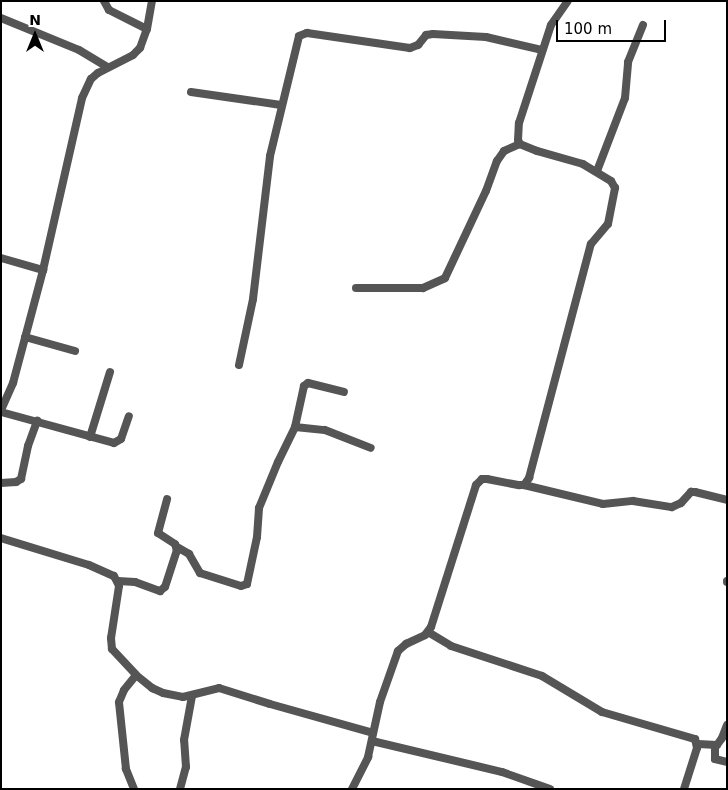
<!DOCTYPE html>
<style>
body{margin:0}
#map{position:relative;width:728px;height:790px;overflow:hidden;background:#fff;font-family:"DejaVu Sans",sans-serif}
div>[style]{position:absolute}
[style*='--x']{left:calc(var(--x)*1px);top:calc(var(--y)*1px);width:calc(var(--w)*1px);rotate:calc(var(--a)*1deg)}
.minor>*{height:8px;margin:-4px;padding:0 4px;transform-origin:4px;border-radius:4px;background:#555}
span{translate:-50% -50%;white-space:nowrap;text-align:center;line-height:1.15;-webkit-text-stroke:4px #fff;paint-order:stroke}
.frame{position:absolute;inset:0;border:2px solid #000;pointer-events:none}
.north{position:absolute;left:10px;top:10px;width:50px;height:50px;-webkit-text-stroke:4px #fff;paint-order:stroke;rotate:0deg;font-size:14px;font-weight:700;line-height:20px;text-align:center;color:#000}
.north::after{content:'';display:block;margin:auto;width:18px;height:22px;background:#000;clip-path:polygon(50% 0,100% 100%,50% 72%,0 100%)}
.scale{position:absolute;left:556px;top:20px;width:110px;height:22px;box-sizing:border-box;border:2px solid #000;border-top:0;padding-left:6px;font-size:15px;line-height:18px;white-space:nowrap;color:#000;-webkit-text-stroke:4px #fff;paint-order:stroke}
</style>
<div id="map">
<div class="minor">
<div style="--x:104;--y:1;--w:10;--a:61"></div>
<div style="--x:109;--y:10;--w:42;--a:26.6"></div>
<div style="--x:1;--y:18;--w:84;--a:22.3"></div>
<div style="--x:79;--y:50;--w:33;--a:31"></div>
<div style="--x:191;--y:92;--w:91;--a:8.2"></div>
<div style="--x:597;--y:171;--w:78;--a:-69"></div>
<div style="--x:625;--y:98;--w:36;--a:-85"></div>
<div style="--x:628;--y:62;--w:40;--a:-68"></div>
<div style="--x:1;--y:258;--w:44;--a:15.9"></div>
<div style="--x:356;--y:288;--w:67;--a:0"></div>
<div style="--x:423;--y:288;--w:24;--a:-24"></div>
<div style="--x:445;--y:278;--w:96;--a:-64.8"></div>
<div style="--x:486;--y:191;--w:32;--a:-70"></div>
<div style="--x:497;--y:161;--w:12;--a:-55"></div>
<div style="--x:504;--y:151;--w:17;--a:-24"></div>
<div style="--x:25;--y:337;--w:52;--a:15.6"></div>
<div style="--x:239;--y:365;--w:67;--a:-78"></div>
<div style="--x:253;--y:299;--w:144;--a:-83.2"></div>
<div style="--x:270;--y:156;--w:123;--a:-76.4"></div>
<div style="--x:299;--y:36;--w:9;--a:-21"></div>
<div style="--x:307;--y:33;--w:104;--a:8.3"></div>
<div style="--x:410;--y:48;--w:9;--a:-21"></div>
<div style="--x:418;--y:45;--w:13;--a:-51"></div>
<div style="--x:426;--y:35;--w:7;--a:-8"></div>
<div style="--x:433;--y:34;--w:53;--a:3.2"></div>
<div style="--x:486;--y:37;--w:57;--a:13.1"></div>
<div style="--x:1;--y:410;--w:30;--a:-66"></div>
<div style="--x:13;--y:383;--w:117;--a:-75.1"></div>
<div style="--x:43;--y:270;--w:176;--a:-77.2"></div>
<div style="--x:82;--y:98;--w:21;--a:-65"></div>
<div style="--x:91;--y:79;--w:9;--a:-41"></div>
<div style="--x:98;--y:73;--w:39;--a:-27"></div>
<div style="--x:133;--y:55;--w:10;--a:-45"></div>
<div style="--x:140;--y:48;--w:20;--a:-70"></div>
<div style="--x:147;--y:29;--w:28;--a:-80"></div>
<div style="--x:1;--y:412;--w:117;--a:15.3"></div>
<div style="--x:114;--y:443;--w:8;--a:-30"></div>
<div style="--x:121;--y:439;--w:24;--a:-71"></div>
<div style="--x:295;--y:427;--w:30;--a:6"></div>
<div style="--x:325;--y:430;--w:49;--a:21.4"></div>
<div style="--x:90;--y:437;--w:68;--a:-72.9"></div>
<div style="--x:1;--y:483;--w:15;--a:-4"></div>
<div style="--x:16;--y:482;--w:6;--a:-31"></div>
<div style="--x:21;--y:479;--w:34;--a:-78"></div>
<div style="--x:28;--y:446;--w:27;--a:-70"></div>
<div style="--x:524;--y:485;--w:81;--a:13.5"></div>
<div style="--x:603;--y:504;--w:30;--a:-6"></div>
<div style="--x:633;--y:501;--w:39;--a:9"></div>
<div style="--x:672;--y:507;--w:10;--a:-24"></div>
<div style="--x:681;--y:503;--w:15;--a:-48"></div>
<div style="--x:691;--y:492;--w:4;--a:0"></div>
<div style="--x:695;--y:492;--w:33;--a:14"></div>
<div style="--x:1;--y:538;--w:92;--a:17.1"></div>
<div style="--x:89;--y:565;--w:27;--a:24"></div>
<div style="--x:114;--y:576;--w:11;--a:63"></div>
<div style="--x:119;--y:586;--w:53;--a:98.7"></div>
<div style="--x:111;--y:638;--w:11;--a:85"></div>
<div style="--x:112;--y:649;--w:35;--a:47"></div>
<div style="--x:136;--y:675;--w:21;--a:39"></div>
<div style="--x:152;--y:688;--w:12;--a:24"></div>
<div style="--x:163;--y:693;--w:20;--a:11"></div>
<div style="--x:183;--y:697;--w:37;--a:-14"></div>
<div style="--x:219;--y:688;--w:53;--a:17.4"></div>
<div style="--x:270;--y:704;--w:107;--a:15.7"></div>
<div style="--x:177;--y:547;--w:14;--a:30"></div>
<div style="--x:189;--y:554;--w:22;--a:60"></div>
<div style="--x:200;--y:573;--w:43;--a:17.6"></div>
<div style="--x:241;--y:586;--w:6;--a:-18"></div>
<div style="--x:247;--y:584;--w:48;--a:-78"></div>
<div style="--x:257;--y:537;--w:29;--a:-86"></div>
<div style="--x:259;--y:508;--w:50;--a:-67.6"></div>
<div style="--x:278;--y:462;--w:39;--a:-64"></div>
<div style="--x:295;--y:427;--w:42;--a:-77.6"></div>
<div style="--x:304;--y:386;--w:5;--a:-37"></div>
<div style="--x:308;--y:383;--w:37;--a:14"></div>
<div style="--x:118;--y:581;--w:17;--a:3"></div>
<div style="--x:135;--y:582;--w:27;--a:20"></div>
<div style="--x:160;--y:591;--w:6;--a:-39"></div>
<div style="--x:165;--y:587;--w:38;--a:-72"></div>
<div style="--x:177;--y:551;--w:7;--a:-106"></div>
<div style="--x:175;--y:544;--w:20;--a:-147"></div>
<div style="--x:158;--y:533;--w:35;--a:-75"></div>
<div style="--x:727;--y:582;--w:1;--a:-90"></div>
<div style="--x:428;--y:632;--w:27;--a:31"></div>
<div style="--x:451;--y:646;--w:96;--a:18.2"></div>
<div style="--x:542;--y:676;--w:70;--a:31"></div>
<div style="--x:602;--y:712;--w:97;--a:16.2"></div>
<div style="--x:695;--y:739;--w:9;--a:77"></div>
<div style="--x:697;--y:748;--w:43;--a:107.6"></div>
<div style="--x:372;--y:741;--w:134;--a:13.4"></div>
<div style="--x:502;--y:772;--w:51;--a:19.5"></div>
<div style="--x:698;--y:744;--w:19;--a:3"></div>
<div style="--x:717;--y:745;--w:9;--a:-54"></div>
<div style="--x:722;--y:738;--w:14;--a:-69"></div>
<div style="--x:715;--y:746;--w:13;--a:90"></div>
<div style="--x:715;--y:759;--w:12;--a:14"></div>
<div style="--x:134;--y:789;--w:22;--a:-112"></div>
<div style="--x:126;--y:769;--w:67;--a:-96"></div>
<div style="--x:119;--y:702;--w:13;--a:-67"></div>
<div style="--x:124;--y:690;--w:19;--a:-51"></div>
<div style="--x:180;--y:789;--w:23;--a:-75"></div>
<div style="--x:186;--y:767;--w:27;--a:-94"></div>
<div style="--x:184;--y:740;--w:45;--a:-79.7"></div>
<div style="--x:352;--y:789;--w:36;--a:-63"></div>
<div style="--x:368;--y:757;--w:56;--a:-77.7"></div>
<div style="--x:380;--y:702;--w:54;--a:-70.6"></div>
<div style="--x:398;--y:651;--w:11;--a:-41"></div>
<div style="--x:406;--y:644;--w:21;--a:-25"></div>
<div style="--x:425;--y:635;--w:10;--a:-53"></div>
<div style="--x:431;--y:627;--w:149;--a:-72.4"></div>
<div style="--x:476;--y:485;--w:8;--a:-45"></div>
<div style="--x:482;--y:479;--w:5;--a:0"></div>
<div style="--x:487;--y:479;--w:33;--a:11"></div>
<div style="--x:519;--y:485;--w:5;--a:0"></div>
<div style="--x:524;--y:485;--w:9;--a:-54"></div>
<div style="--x:529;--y:478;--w:242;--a:-75.2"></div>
<div style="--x:591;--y:244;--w:26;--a:-50"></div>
<div style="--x:608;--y:224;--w:37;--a:-79"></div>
<div style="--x:615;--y:188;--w:8;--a:-120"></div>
<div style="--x:611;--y:181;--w:33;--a:-149"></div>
<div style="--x:583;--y:164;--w:48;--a:-164.2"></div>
<div style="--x:537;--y:151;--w:18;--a:-158"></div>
<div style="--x:520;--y:144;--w:4;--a:-117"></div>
<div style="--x:518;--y:140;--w:17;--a:-87"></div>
<div style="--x:519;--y:123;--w:103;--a:-71.9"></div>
<div style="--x:551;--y:25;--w:29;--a:-55"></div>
</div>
<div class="frame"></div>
<div class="north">N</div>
<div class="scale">100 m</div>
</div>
